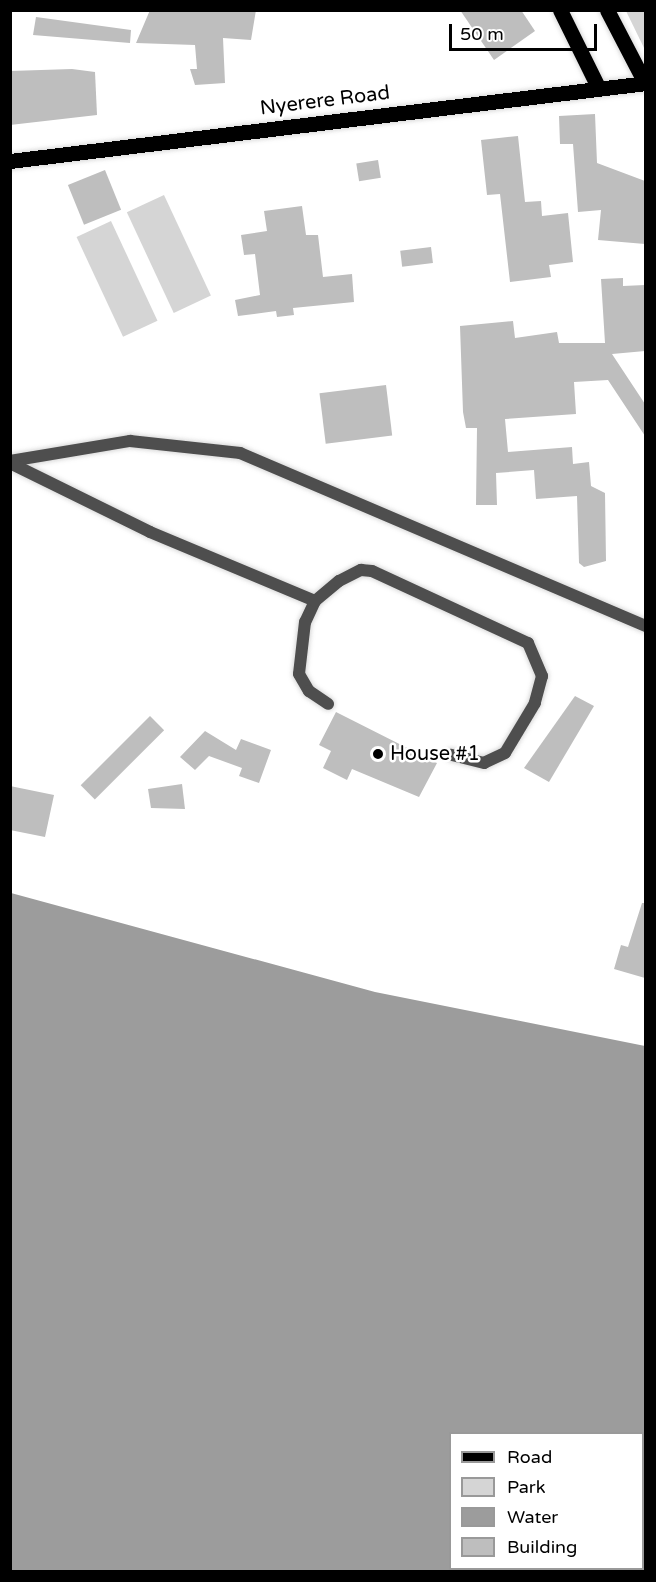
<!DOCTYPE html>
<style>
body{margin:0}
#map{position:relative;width:656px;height:1582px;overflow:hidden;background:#fff;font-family:"Varela Round",sans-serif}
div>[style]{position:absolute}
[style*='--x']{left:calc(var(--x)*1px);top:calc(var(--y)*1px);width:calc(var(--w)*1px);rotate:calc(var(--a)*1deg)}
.green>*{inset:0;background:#d5d5d5;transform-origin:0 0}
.water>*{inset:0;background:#9c9c9c}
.building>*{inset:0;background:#bebebe;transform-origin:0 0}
.roads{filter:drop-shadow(0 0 2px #dbdbdb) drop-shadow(0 0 2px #dbdbdb)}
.street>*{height:12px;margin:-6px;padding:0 6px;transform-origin:6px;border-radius:6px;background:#4e4e4e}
.primary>*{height:15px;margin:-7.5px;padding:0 7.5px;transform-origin:7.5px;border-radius:7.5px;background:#000}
.dots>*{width:16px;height:16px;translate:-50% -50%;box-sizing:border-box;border:3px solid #fff;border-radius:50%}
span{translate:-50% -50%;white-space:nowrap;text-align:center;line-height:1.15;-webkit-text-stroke:5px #fff;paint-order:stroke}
.street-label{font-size:20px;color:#000}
.poi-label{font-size:20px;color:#000}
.left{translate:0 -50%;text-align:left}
.frame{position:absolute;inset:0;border:12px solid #000;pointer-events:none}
.legend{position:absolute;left:449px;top:1432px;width:195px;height:138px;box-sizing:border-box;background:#fff;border:2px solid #999;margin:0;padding:8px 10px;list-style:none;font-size:18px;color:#000}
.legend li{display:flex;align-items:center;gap:12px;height:30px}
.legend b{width:30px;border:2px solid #999}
.scale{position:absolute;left:449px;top:24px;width:148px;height:27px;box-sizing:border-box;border:3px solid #000;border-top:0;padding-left:8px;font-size:18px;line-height:21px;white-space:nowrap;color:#000;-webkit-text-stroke:4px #fff;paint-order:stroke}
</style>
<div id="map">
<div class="green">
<div style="clip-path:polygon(626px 11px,645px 11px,645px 50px)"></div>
<div style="left:164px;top:195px;width:111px;height:41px;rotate:65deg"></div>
<div style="left:111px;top:221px;width:110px;height:38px;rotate:65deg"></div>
</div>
<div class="water">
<div style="clip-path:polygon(evenodd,11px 893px,375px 992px,645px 1046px,645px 1571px,11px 1571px,11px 893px,450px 1434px,642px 1434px,642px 1568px,450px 1568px,450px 1434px)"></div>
</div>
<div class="building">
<div style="clip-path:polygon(150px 10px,256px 10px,251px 40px,223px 38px,225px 83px,195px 85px,190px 69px,197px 69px,195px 45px,136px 43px)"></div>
<div style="clip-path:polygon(460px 10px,521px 10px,535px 31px,494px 60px)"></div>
<div style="clip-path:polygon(36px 17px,131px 30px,130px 43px,33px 35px)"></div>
<div style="clip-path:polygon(72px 69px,95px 72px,97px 115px,10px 125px,10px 71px)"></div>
<div style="clip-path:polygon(595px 114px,597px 163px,645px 181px,645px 244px,598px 240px,601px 210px,578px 212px,573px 144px,560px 144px,559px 116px)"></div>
<div style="clip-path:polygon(518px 136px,525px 202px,541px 201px,542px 216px,568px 213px,573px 262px,549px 265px,551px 277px,510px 282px,500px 194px,487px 195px,481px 140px)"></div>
<div style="left:378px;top:160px;width:18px;height:22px;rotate:81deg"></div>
<div style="left:105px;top:170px;width:43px;height:40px;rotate:68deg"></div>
<div style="clip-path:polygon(302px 206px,306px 235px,318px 235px,323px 277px,352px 274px,354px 302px,293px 308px,294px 315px,277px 317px,276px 311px,238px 316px,235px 300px,260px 295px,255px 254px,244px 255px,241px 235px,267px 231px,264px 211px)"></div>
<div style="left:431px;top:247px;width:16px;height:31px;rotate:83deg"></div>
<div style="clip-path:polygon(623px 278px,623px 286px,645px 285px,645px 351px,612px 354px,645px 404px,645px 436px,608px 380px,574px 382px,576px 414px,505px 419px,508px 452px,572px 447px,573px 464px,589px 462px,591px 486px,605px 493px,606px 561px,584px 567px,579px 563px,577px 496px,536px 499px,534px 470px,496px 473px,497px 505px,476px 505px,477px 428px,466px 428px,463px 412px,460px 326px,513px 321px,515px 338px,557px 332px,559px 343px,605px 343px,601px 279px)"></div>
<div style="left:386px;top:385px;width:51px;height:67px;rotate:83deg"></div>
<div style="clip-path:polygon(575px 696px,594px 706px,549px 782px,524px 768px)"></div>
<div style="clip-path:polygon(336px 712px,437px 763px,419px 797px,352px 769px,347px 780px,323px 768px,331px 751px,319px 745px)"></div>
<div style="left:150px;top:716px;width:20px;height:98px;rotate:45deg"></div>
<div style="clip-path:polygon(205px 731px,236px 750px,241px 739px,271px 750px,259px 783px,239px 776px,242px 768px,209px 756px,195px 770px,180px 757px)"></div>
<div style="clip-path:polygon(182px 784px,185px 809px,151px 808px,148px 789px)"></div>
<div style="clip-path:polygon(10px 786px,54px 795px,45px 837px,10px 830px)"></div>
<div style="clip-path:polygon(642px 903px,645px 903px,645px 978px,614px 969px,621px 945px,628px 947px)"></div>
</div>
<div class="roads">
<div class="street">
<div style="--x:10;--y:461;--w:122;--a:-9.5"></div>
<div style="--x:130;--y:441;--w:111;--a:6.2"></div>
<div style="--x:240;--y:453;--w:441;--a:23.1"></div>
<div style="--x:10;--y:463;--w:156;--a:26.2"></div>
<div style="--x:150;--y:532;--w:179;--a:22.7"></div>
<div style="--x:315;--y:601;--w:23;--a:115"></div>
<div style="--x:305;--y:622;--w:52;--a:96.6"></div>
<div style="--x:299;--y:674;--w:20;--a:60"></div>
<div style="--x:309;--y:691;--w:23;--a:34"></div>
<div style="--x:315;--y:601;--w:31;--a:-40"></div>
<div style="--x:339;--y:581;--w:25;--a:-27"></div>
<div style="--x:361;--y:570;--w:11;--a:5"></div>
<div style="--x:372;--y:571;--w:172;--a:24.8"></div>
<div style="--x:528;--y:643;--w:36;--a:67"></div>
<div style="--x:542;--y:676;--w:28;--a:105"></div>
<div style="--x:535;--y:703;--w:58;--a:121"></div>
<div style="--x:505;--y:753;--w:23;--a:155"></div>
<div style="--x:484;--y:763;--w:34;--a:-166"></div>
</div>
<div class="primary">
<div style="--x:560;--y:10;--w:88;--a:63.7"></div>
<div style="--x:607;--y:10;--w:82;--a:62.5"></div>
<div style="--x:10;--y:161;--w:641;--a:-6.99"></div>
</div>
</div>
<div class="dots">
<div style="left:378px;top:754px;background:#000"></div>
</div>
<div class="street-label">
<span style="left:325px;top:101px;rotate:-7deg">Nyerere Road</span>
</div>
<div class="poi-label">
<span class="left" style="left:390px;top:754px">House #1</span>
</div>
<div class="frame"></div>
<ul class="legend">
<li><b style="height:8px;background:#000"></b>Road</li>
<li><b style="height:16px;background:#d5d5d5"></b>Park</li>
<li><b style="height:16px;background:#9c9c9c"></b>Water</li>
<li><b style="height:16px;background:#bebebe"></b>Building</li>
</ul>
<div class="scale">50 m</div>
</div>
